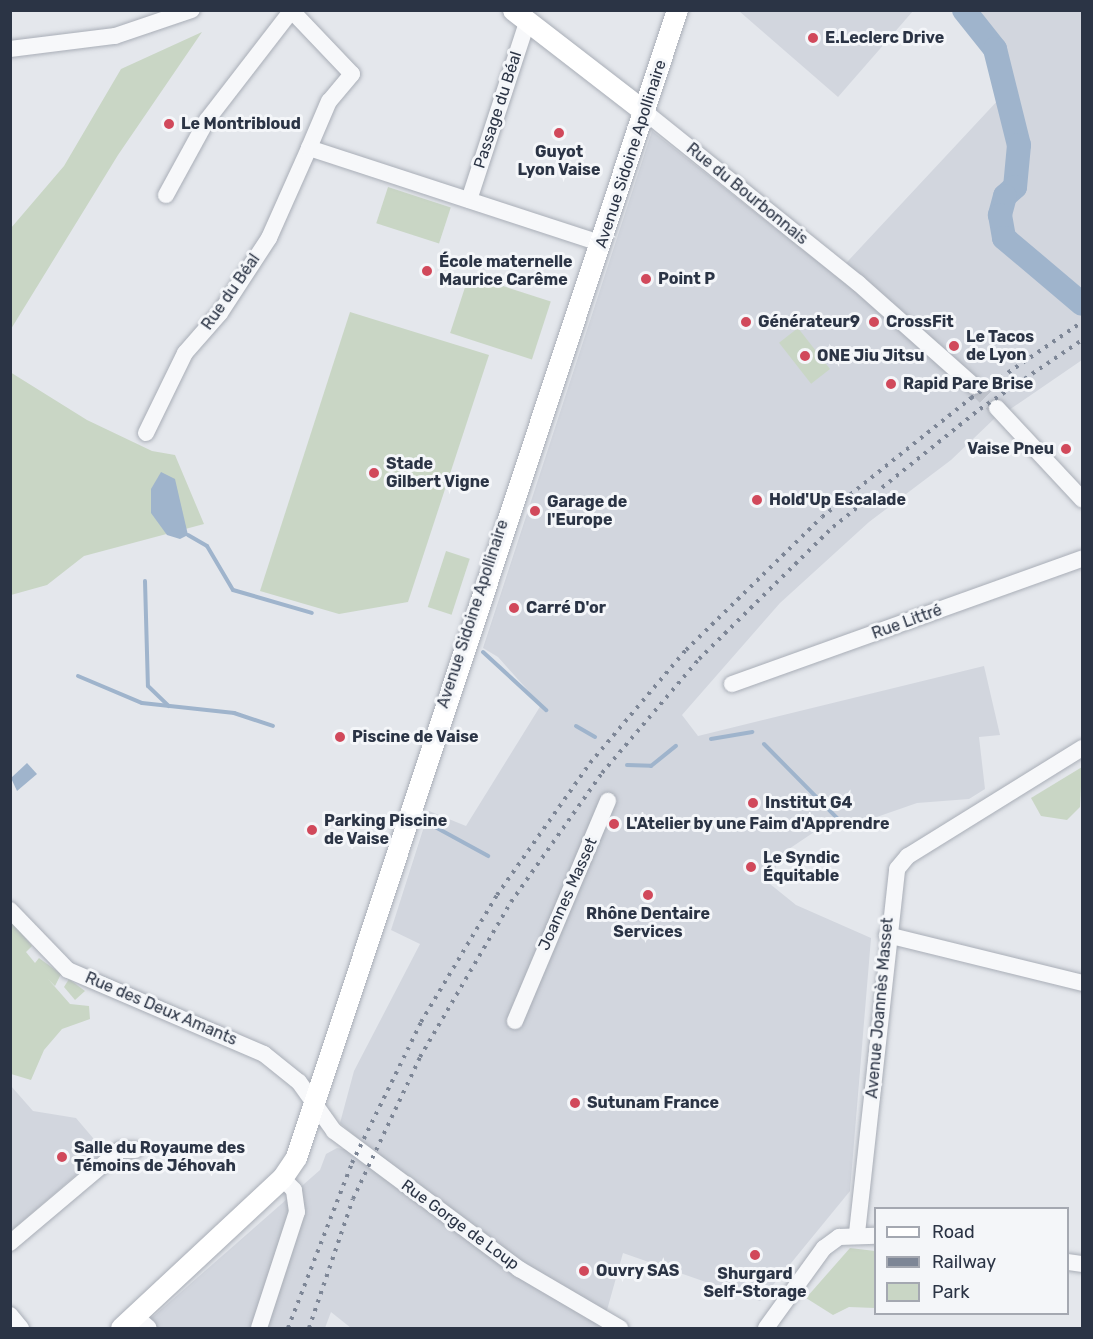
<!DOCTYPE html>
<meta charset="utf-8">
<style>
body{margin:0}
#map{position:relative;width:1093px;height:1339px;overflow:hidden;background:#e4e7ec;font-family:Rubik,sans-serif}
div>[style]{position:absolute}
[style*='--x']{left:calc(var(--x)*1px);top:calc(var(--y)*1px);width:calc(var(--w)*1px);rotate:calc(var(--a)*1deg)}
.built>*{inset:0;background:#d2d6de}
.green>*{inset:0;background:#c9d6c5;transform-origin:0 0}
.water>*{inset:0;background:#9fb4cc}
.stream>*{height:4px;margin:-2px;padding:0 2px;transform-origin:2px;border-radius:2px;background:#9fb4cc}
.river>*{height:24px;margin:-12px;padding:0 12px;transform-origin:12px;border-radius:12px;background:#9fb4cc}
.minor-tunnel>*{height:16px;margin-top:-8px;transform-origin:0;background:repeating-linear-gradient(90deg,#bfc3cb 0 16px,transparent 0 24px)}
.roads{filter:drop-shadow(0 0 2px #a9aeb7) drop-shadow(0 0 2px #a9aeb7)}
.minor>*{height:16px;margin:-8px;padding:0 8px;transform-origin:8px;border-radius:8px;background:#f7f8fa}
.major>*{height:21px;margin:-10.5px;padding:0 10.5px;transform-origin:10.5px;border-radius:10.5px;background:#fff}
.rail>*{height:4px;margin-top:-2px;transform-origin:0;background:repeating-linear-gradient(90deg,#7d8696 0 3px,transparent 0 9px)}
.dots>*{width:16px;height:16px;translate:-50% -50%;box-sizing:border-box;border:3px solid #f4f6f9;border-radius:50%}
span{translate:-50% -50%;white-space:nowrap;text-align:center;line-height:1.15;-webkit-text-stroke:6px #f4f6f9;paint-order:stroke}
.poi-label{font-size:16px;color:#2b3445;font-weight:700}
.left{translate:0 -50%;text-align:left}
.right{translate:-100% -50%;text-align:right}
.street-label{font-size:16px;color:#2b3445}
.frame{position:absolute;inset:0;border:12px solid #2b3445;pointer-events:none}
.legend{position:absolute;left:874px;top:1207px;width:195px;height:108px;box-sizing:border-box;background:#f4f6f9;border:2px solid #a4a8b1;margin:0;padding:8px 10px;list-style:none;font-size:18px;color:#2b3445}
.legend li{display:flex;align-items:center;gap:12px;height:30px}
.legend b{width:30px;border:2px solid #a4a8b1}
</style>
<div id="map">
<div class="built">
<div style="clip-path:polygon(739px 11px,913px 11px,838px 97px)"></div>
<div style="clip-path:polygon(973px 11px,1082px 11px,1082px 360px,1009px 410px,1001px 402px,989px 410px,995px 418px,951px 460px,869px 522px,780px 603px,682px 715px,698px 736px,984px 666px,1000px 735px,979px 737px,985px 789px,969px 799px,917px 803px,871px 819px,826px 824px,780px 855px,770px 884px,796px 905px,871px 938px,850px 1191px,760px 1301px,623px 1253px,602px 1328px,351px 1328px,331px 1312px,325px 1328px,140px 1328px,320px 1170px,326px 1154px,337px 1148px,350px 1150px,356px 1137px,340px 1123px,354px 1071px,420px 944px,391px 930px,429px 811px,466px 826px,541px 705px,498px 657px,483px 648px,652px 131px,835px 275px,1000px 98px,1011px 161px,998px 200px,998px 238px,1063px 297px,1079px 290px,1011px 234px,1007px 221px,1024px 176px,1023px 135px,996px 40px)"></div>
<div style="clip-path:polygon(11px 1086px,33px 1111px,76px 1118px,104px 1151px,11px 1231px)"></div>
</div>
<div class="green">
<div style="clip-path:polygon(202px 32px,118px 155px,11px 329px,11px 228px,64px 166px,121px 69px)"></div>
<div style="left:388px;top:187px;width:66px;height:38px;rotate:18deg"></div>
<div style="left:469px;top:275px;width:86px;height:61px;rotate:18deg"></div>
<div style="clip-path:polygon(350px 312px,489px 355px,408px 602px,339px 614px,260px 591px)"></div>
<div style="left:798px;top:328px;width:52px;height:24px;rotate:52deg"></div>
<div style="clip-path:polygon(10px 372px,87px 420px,152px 451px,175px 455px,204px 524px,84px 556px,47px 585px,11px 595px)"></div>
<div style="left:446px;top:551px;width:25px;height:59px;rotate:18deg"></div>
<div style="clip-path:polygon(1082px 767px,1080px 807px,1067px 820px,1041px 816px,1031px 798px)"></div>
<div style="clip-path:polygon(10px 920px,32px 946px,26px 952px,35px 963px,39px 958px,61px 974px,55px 986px,48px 979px,70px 1004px,89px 1006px,90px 1019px,62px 1029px,44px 1050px,31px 1080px,11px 1074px)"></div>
<div style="clip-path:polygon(69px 979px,85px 991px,75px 1000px,64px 987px)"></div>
<div style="clip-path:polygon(850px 1248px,875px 1251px,875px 1308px,849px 1307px,833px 1315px,806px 1298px)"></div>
</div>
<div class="water">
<div style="clip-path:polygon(161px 472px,175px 479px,188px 535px,180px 539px,167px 535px,151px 513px,151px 489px)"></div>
<div style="clip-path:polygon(27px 763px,37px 774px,17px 791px,11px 778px)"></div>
</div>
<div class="stream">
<div style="--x:188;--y:535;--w:22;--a:30"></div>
<div style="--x:207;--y:546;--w:51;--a:59.4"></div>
<div style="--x:233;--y:590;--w:82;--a:16.2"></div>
<div style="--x:145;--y:581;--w:105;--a:88.4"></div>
<div style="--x:148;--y:686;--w:29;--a:44"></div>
<div style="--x:483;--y:652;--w:86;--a:42.6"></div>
<div style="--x:78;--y:676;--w:69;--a:22.9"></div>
<div style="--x:142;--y:703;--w:93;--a:6.2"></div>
<div style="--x:234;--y:713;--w:41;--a:18.4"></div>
<div style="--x:576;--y:726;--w:22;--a:30"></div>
<div style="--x:711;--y:739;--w:42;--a:-9.7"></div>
<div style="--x:764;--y:744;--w:107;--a:45.4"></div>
<div style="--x:627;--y:765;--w:24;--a:2"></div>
<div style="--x:651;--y:766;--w:32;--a:-39"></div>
<div style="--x:426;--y:822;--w:71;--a:28.7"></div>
</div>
<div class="river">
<div style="--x:964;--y:10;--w:50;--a:51.5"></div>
<div style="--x:995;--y:49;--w:99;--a:76"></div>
<div style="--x:1019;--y:145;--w:42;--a:95.4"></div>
<div style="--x:1015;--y:187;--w:13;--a:138"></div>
<div style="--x:1005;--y:196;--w:20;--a:105"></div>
<div style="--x:1000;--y:215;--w:23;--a:80"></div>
<div style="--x:1004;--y:238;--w:102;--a:40.2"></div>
</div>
<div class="minor-tunnel">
<div style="--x:974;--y:386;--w:32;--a:44"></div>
</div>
<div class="roads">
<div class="minor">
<div style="--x:292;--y:11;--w:87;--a:46.4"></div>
<div style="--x:352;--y:74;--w:35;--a:130"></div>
<div style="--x:329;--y:101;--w:51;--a:113.1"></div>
<div style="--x:10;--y:49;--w:106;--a:-7.1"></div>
<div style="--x:115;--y:36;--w:81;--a:-18.7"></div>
<div style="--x:645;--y:112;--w:273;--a:38.8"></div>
<div style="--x:858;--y:283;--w:155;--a:41.6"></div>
<div style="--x:166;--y:195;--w:85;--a:-61.3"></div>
<div style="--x:207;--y:120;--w:139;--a:-52.3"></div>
<div style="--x:469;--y:200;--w:189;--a:-71.9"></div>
<div style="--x:997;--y:408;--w:125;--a:47"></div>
<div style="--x:146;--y:433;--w:89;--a:-64"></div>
<div style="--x:185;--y:353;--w:53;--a:-48.8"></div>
<div style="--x:220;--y:313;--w:90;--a:-56.8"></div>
<div style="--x:269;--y:238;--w:98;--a:-66"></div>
<div style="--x:309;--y:148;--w:308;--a:18.1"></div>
<div style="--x:732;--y:684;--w:372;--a:-19.7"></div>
<div style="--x:10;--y:910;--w:83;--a:46"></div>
<div style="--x:68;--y:970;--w:213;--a:23.2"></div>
<div style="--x:264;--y:1054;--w:45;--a:38.7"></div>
<div style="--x:299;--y:1082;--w:60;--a:54.5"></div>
<div style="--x:334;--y:1131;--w:231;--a:36.7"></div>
<div style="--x:519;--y:1269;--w:117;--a:30.3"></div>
<div style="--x:887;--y:935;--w:201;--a:13.8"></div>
<div style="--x:515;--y:1021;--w:239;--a:-67.1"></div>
<div style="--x:857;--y:1233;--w:366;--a:-83.7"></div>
<div style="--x:897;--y:869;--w:17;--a:-50"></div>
<div style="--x:908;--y:856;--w:205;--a:-31.8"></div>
<div style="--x:10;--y:1243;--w:144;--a:-40.2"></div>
<div style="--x:120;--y:1150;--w:15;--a:0"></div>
<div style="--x:1068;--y:1262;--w:14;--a:8"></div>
<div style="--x:10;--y:1315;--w:17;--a:50"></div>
<div style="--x:135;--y:1316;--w:18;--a:41"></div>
<div style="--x:259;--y:1328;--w:122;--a:-71.9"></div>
<div style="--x:297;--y:1212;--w:22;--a:-98"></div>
<div style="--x:294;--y:1190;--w:17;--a:-135"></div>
<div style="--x:766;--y:1328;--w:99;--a:-54.1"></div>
<div style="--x:824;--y:1248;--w:19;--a:-36"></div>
<div style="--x:839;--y:1237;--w:37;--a:-2"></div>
</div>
<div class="major">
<div style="--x:513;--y:10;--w:167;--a:37.7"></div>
<div style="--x:121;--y:1328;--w:220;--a:-43"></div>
<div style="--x:282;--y:1178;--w:25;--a:-56"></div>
<div style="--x:296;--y:1157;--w:1209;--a:-71.63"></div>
</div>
</div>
<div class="rail">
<div style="--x:288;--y:1328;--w:177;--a:-68.8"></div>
<div style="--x:352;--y:1163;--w:157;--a:-63.9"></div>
<div style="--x:421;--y:1022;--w:148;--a:-59.1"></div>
<div style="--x:497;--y:895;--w:161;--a:-54.8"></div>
<div style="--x:590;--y:763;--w:148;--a:-49.7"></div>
<div style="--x:686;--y:650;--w:190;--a:-44.4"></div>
<div style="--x:822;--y:517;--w:191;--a:-38.6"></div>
<div style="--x:971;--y:398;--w:135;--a:-34.4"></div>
<div style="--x:309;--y:1328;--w:136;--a:-71.2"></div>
<div style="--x:353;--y:1199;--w:157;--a:-64.7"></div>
<div style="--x:420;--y:1057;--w:180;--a:-59.6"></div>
<div style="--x:511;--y:902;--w:158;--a:-54.8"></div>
<div style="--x:602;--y:773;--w:150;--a:-49.6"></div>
<div style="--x:699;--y:659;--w:188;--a:-44.6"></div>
<div style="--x:833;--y:527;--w:189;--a:-38.8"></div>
<div style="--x:980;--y:409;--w:123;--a:-34.1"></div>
</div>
<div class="dots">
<div style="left:813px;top:38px;background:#d1495b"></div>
<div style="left:169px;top:124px;background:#d1495b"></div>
<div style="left:559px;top:133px;background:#d1495b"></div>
<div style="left:427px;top:271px;background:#d1495b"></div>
<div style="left:646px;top:279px;background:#d1495b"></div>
<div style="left:746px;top:322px;background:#d1495b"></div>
<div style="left:874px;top:322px;background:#d1495b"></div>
<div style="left:954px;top:346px;background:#d1495b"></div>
<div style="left:805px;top:356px;background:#d1495b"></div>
<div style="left:891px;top:384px;background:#d1495b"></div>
<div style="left:1066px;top:449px;background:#d1495b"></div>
<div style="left:374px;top:473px;background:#d1495b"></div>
<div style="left:757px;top:500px;background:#d1495b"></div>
<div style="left:535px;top:511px;background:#d1495b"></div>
<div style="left:514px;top:608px;background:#d1495b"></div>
<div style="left:340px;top:737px;background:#d1495b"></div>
<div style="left:753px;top:803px;background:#d1495b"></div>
<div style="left:614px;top:824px;background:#d1495b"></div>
<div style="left:312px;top:830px;background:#d1495b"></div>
<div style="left:751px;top:867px;background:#d1495b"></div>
<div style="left:648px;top:895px;background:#d1495b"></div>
<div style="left:575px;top:1103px;background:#d1495b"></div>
<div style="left:62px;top:1157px;background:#d1495b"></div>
<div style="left:755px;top:1255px;background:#d1495b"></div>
<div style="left:584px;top:1271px;background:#d1495b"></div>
</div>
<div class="poi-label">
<span class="left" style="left:825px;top:38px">E.Leclerc Drive</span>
<span class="left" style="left:181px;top:124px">Le Montribloud</span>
<span style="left:559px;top:161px">Guyot<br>Lyon Vaise</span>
<span class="left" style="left:439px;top:271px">École maternelle<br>Maurice Carême</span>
<span class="left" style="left:658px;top:279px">Point P</span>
<span class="left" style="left:758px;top:322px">Générateur9</span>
<span class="left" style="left:886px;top:322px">CrossFit</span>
<span class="left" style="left:966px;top:346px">Le Tacos<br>de Lyon</span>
<span class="left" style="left:817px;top:356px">ONE Jiu Jitsu</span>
<span class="left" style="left:903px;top:384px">Rapid Pare Brise</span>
<span class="right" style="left:1054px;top:449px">Vaise Pneu</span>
<span class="left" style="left:386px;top:473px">Stade<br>Gilbert Vigne</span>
<span class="left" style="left:769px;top:500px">Hold'Up Escalade</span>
<span class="left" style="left:547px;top:511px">Garage de<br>l'Europe</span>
<span class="left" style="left:526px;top:608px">Carré D'or</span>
<span class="left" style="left:352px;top:737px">Piscine de Vaise</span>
<span class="left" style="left:765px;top:803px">Institut G4</span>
<span class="left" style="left:324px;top:830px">Parking Piscine<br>de Vaise</span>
<span class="left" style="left:626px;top:824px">L'Atelier by une Faim d'Apprendre</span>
<span class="left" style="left:763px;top:867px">Le Syndic<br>Équitable</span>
<span style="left:648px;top:923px">Rhône Dentaire<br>Services</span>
<span class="left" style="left:587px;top:1103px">Sutunam France</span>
<span class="left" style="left:74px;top:1157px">Salle du Royaume des<br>Témoins de Jéhovah</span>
<span class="left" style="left:596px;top:1271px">Ouvry SAS</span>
<span style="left:755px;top:1283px">Shurgard<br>Self-Storage</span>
</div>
<div class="street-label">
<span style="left:498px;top:110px;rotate:-72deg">Passage du Béal</span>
<span style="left:631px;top:154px;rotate:-72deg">Avenue Sidoine Apollinaire</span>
<span style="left:747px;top:194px;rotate:39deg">Rue du Bourbonnais</span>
<span style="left:231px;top:292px;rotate:-55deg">Rue du Béal</span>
<span style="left:473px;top:614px;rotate:-72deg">Avenue Sidoine Apollinaire</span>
<span style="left:907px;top:622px;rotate:-20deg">Rue Littré</span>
<span style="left:568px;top:894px;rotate:-66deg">Joannes Masset</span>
<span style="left:880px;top:1008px;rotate:-85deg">Avenue Joannès Masset</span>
<span style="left:161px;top:1009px;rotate:23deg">Rue des Deux Amants</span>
<span style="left:460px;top:1225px;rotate:36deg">Rue Gorge de Loup</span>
</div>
<div class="frame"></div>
<ul class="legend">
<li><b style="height:8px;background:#fff"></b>Road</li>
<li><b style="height:8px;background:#7d8696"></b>Railway</li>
<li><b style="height:16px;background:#c9d6c5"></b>Park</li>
</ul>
</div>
